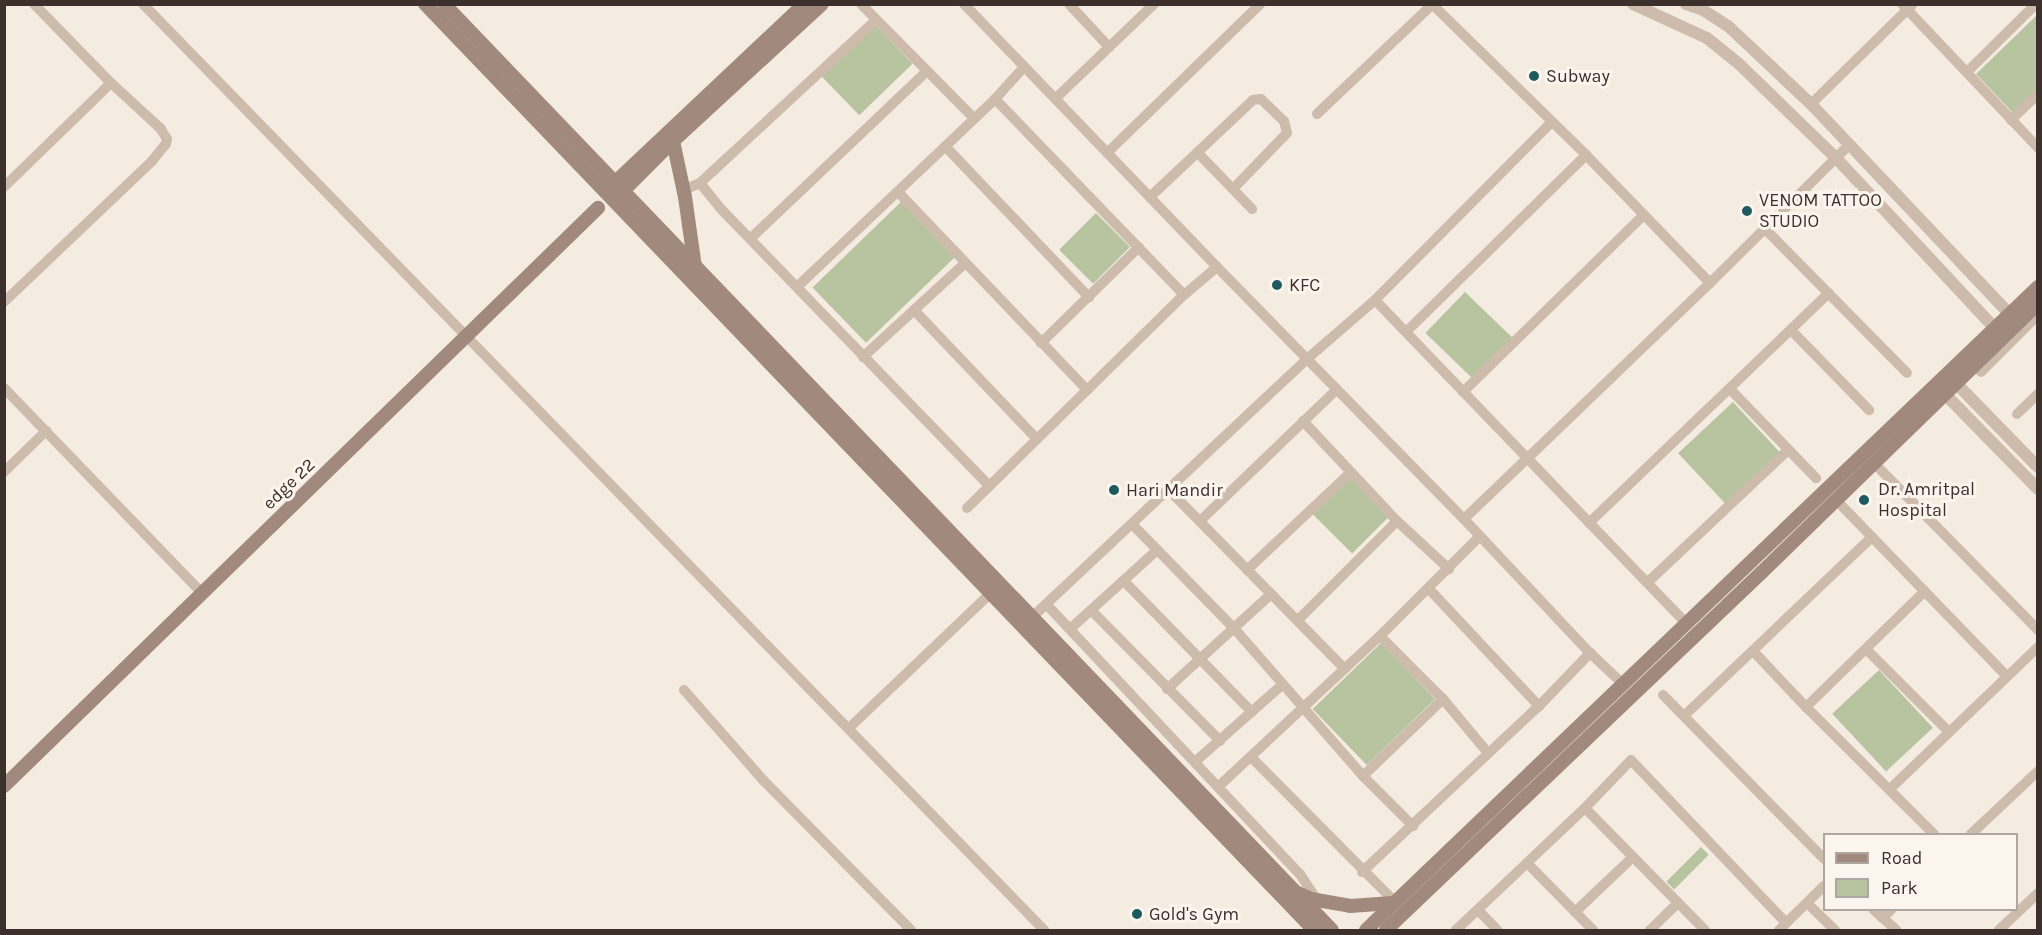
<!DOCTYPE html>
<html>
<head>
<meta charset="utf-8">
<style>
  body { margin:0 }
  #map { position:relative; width:2042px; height:935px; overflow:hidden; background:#f4ebe1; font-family:Karla,sans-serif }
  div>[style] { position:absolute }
  .green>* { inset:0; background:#b8c4a0; transform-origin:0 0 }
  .minor>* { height:10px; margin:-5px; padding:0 5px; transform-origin:5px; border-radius:5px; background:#cdbbac }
  .tertiary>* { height:12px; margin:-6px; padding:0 6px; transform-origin:6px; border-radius:6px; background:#cdbbac }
  .secondary>* { height:14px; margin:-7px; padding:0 7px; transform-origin:7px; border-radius:7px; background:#a18a7d }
  .dots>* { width:16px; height:16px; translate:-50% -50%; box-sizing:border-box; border:3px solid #fbf5ee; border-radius:50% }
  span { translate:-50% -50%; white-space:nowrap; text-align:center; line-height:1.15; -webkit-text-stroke:6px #fbf5ee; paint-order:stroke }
  .poi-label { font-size:18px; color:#3b302b }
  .left { translate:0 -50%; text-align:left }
  .street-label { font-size:18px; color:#3b302b }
  .frame { position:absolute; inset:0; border:6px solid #3b302b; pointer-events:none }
  .legend { position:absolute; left:1823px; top:833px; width:195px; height:78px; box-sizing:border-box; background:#fbf5ee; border:2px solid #aea6a0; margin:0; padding:8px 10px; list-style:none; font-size:18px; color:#3b302b }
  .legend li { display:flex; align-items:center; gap:12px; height:30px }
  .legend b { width:30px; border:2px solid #aea6a0 }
</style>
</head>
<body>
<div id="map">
  <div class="green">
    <div style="clip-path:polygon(2037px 15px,2037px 89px,2013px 113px,1976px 74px)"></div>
    <div style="left:875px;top:25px;width:54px;height:74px;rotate:46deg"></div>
    <div style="left:901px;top:202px;width:77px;height:123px;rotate:46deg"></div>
    <div style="left:1096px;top:213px;width:48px;height:52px;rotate:45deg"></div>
    <div style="left:1465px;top:292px;width:66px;height:57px;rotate:44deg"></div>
    <div style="left:1733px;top:402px;width:69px;height:75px;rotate:47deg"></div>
    <div style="left:1350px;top:475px;width:57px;height:54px;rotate:45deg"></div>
    <div style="left:1381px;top:643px;width:78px;height:95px;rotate:46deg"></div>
    <div style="left:1879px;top:670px;width:79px;height:64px;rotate:47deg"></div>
    <div style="left:1701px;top:847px;width:11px;height:49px;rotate:45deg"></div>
  </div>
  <div class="minor">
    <div style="left:143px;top:4px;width:1292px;rotate:45.78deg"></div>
    <div style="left:861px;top:4px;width:161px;rotate:45.3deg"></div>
    <div style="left:964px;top:4px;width:365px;rotate:46.1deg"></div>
    <div style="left:1217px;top:267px;width:353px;rotate:45.6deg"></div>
    <div style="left:1464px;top:519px;width:184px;rotate:46.8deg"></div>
    <div style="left:1590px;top:653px;width:44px;rotate:43.2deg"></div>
    <div style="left:1069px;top:4px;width:59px;rotate:47.1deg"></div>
    <div style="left:1432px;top:4px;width:216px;rotate:44.4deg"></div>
    <div style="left:1586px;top:155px;width:178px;rotate:45.9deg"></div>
    <div style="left:1902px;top:4px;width:198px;rotate:46.6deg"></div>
    <div style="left:1967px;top:72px;width:97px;rotate:-44.6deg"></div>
    <div style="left:1056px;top:98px;width:136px;rotate:-43.8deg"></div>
    <div style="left:995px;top:99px;width:272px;rotate:46deg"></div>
    <div style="left:1811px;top:104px;width:141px;rotate:-44.4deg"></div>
    <div style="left:1317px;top:114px;width:158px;rotate:-43.5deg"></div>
    <div style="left:2011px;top:120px;width:37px;rotate:-44deg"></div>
    <div style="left:945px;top:146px;width:209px;rotate:46.4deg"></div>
    <div style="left:1107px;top:153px;width:214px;rotate:-44.2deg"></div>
    <div style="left:1198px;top:153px;width:78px;rotate:46deg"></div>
    <div style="left:700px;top:183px;width:33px;rotate:51deg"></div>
    <div style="left:721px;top:209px;width:385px;rotate:45.9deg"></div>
    <div style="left:4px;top:187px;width:149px;rotate:-44.2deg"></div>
    <div style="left:683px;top:190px;width:18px;rotate:-22deg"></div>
    <div style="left:700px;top:183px;width:18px;rotate:-43deg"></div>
    <div style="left:713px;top:171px;width:222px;rotate:-42.8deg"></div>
    <div style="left:898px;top:192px;width:274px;rotate:46.3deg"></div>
    <div style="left:1150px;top:197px;width:141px;rotate:-43.3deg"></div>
    <div style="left:1253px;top:100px;width:8px;rotate:-7deg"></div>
    <div style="left:1261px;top:99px;width:32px;rotate:44deg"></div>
    <div style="left:1284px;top:121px;width:12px;rotate:76deg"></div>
    <div style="left:1287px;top:133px;width:78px;rotate:134deg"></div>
    <div style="left:1765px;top:229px;width:202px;rotate:45.4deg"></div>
    <div style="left:751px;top:238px;width:241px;rotate:-43.5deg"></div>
    <div style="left:798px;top:286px;width:272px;rotate:-43.5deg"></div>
    <div style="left:995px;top:99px;width:43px;rotate:-47.8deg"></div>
    <div style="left:1375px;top:300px;width:448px;rotate:46.1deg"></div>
    <div style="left:4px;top:302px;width:204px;rotate:-43.6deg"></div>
    <div style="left:152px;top:161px;width:22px;rotate:-51deg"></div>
    <div style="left:166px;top:144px;width:5px;rotate:-79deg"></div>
    <div style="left:167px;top:139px;width:13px;rotate:-122deg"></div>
    <div style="left:160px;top:128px;width:67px;rotate:-137.4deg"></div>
    <div style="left:111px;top:83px;width:110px;rotate:-134.3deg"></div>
    <div style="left:914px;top:310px;width:178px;rotate:46.4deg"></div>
    <div style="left:1791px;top:330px;width:112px;rotate:45.7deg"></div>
    <div style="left:1406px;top:332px;width:252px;rotate:-44.5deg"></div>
    <div style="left:1041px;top:343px;width:137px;rotate:-44.4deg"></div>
    <div style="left:863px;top:357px;width:137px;rotate:-42.6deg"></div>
    <div style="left:1981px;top:372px;width:81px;rotate:-45deg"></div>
    <div style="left:4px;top:388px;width:285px;rotate:46deg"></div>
    <div style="left:1730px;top:389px;width:124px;rotate:46deg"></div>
    <div style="left:1463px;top:392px;width:252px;rotate:-44.4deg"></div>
    <div style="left:2017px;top:414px;width:29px;rotate:-44deg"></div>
    <div style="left:1303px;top:421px;width:137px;rotate:46.8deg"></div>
    <div style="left:1397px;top:521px;width:71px;rotate:42.7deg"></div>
    <div style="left:1874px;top:463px;width:234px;rotate:45.5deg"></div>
    <div style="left:4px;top:472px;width:59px;rotate:-44.3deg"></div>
    <div style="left:1168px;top:489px;width:252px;rotate:45.5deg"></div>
    <div style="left:1841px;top:505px;width:238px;rotate:45.9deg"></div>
    <div style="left:967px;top:508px;width:304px;rotate:-44.5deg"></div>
    <div style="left:1184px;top:295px;width:43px;rotate:-40.3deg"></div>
    <div style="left:1464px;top:519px;width:341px;rotate:-43.8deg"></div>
    <div style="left:1710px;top:283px;width:196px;rotate:-44.8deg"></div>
    <div style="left:1200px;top:521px;width:190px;rotate:-43.9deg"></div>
    <div style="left:1589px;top:523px;width:332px;rotate:-43.8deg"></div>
    <div style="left:1132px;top:524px;width:144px;rotate:45.6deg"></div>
    <div style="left:1233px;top:627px;width:198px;rotate:48.9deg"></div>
    <div style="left:1363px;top:776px;width:71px;rotate:45deg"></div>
    <div style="left:1247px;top:570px;width:141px;rotate:-43.3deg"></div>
    <div style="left:1124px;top:581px;width:183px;rotate:45.7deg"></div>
    <div style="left:1648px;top:582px;width:191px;rotate:-43.3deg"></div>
    <div style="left:1429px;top:589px;width:161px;rotate:46.8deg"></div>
    <div style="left:1047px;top:605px;width:369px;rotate:46.8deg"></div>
    <div style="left:1300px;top:874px;width:31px;rotate:57deg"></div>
    <div style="left:1091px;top:610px;width:184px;rotate:45.4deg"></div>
    <div style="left:1298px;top:620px;width:140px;rotate:-45deg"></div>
    <div style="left:1028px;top:621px;width:383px;rotate:-43.2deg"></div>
    <div style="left:1307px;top:359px;width:90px;rotate:-40.9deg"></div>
    <div style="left:1375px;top:300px;width:250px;rotate:-45.2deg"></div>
    <div style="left:1070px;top:629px;width:118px;rotate:-42.2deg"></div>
    <div style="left:1380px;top:636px;width:89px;rotate:45deg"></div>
    <div style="left:1443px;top:699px;width:70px;rotate:50.2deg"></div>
    <div style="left:1867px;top:650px;width:116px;rotate:45deg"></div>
    <div style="left:1753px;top:651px;width:77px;rotate:46.6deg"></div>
    <div style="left:1806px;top:707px;width:180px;rotate:44.8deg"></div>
    <div style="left:1167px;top:689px;width:141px;rotate:-42.4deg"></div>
    <div style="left:684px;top:690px;width:121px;rotate:48.7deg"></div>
    <div style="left:764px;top:781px;width:209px;rotate:45.4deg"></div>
    <div style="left:1663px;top:695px;width:230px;rotate:45.5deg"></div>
    <div style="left:1806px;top:707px;width:166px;rotate:-44.3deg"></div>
    <div style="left:1685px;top:715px;width:258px;rotate:-43.6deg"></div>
    <div style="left:849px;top:728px;width:196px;rotate:-43.6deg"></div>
    <div style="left:1252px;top:758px;width:202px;rotate:45.2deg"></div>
    <div style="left:1196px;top:761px;width:116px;rotate:-41.5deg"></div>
    <div style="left:1363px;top:776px;width:111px;rotate:-43.9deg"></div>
    <div style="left:1219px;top:786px;width:220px;rotate:-43deg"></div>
    <div style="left:1380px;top:636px;width:140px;rotate:-45deg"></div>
    <div style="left:1890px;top:789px;width:205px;rotate:-43.8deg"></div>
    <div style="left:1585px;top:808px;width:171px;rotate:45.5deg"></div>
    <div style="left:1971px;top:834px;width:92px;rotate:-43.2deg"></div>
    <div style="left:1527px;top:863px;width:94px;rotate:45.4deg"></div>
    <div style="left:1362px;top:872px;width:243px;rotate:-43.2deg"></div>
    <div style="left:1539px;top:706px;width:74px;rotate:-46.1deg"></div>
    <div style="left:1807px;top:903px;width:39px;rotate:44deg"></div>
    <div style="left:1478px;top:910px;width:28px;rotate:46deg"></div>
    <div style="left:1874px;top:910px;width:30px;rotate:42deg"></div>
    <div style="left:1575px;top:912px;width:80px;rotate:-43.5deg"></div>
    <div style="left:1882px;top:918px;width:12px;rotate:-42deg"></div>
    <div style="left:1456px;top:930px;width:178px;rotate:-43.4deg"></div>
    <div style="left:1585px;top:808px;width:66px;rotate:-46.2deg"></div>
    <div style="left:1631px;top:760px;width:225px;rotate:46.4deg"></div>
    <div style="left:1650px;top:930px;width:39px;rotate:-44deg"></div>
    <div style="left:1779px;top:930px;width:63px;rotate:-44.4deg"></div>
    <div style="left:1999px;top:930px;width:54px;rotate:-43.5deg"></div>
  </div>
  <div class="tertiary">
    <div style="left:1633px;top:4px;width:81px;rotate:24.7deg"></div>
    <div style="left:1707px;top:38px;width:38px;rotate:39deg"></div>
    <div style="left:1737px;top:62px;width:139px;rotate:44.1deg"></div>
    <div style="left:1837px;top:159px;width:239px;rotate:47deg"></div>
    <div style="left:1686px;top:4px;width:18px;rotate:19deg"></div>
    <div style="left:1703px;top:10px;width:30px;rotate:33deg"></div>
    <div style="left:1728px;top:26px;width:114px;rotate:43.2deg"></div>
    <div style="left:1811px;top:104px;width:297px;rotate:46.6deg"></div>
    <div style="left:1951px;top:378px;width:124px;rotate:45.7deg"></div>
    <div style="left:1940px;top:389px;width:140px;rotate:45.6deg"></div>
  </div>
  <div class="secondary">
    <div style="left:425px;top:4px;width:1284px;rotate:46.17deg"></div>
    <div style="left:444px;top:4px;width:1283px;rotate:46.2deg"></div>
    <div style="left:673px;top:141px;width:57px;rotate:77.9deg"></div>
    <div style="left:685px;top:197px;width:71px;rotate:81.9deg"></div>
    <div style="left:609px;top:188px;width:268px;rotate:-43.3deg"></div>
    <div style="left:618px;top:196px;width:78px;rotate:-45deg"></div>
    <div style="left:673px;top:141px;width:202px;rotate:-42.6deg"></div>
    <div style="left:4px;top:786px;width:829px;rotate:-44.22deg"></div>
    <div style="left:1298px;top:893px;width:14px;rotate:25deg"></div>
    <div style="left:1311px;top:899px;width:40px;rotate:10deg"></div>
    <div style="left:1350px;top:906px;width:42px;rotate:-4.1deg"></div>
    <div style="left:1366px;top:930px;width:930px;rotate:-43.74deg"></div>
    <div style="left:1386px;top:930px;width:519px;rotate:-43.6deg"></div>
    <div style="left:1762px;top:572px;width:385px;rotate:-44.2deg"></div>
  </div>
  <div class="dots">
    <div style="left:1534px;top:76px;background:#1f5a5e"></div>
    <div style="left:1747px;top:211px;background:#1f5a5e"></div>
    <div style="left:1277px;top:285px;background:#1f5a5e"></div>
    <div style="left:1114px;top:490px;background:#1f5a5e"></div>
    <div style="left:1864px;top:500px;background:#1f5a5e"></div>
    <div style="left:1137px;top:914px;background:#1f5a5e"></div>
  </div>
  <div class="poi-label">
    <span class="left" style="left:1546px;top:76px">Subway</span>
    <span class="left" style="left:1759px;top:211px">VENOM TATTOO<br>STUDIO</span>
    <span class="left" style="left:1289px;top:285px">KFC</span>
    <span class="left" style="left:1126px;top:490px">Hari Mandir</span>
    <span class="left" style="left:1878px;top:500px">Dr. Amritpal<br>Hospital</span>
    <span class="left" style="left:1149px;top:914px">Gold's Gym</span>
  </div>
  <div class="street-label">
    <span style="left:289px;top:484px;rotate:-44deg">edge 22</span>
  </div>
  <div class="frame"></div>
  <ul class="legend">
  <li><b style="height:8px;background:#a18a7d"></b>Road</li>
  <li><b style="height:16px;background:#b8c4a0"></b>Park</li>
  </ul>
</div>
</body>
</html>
